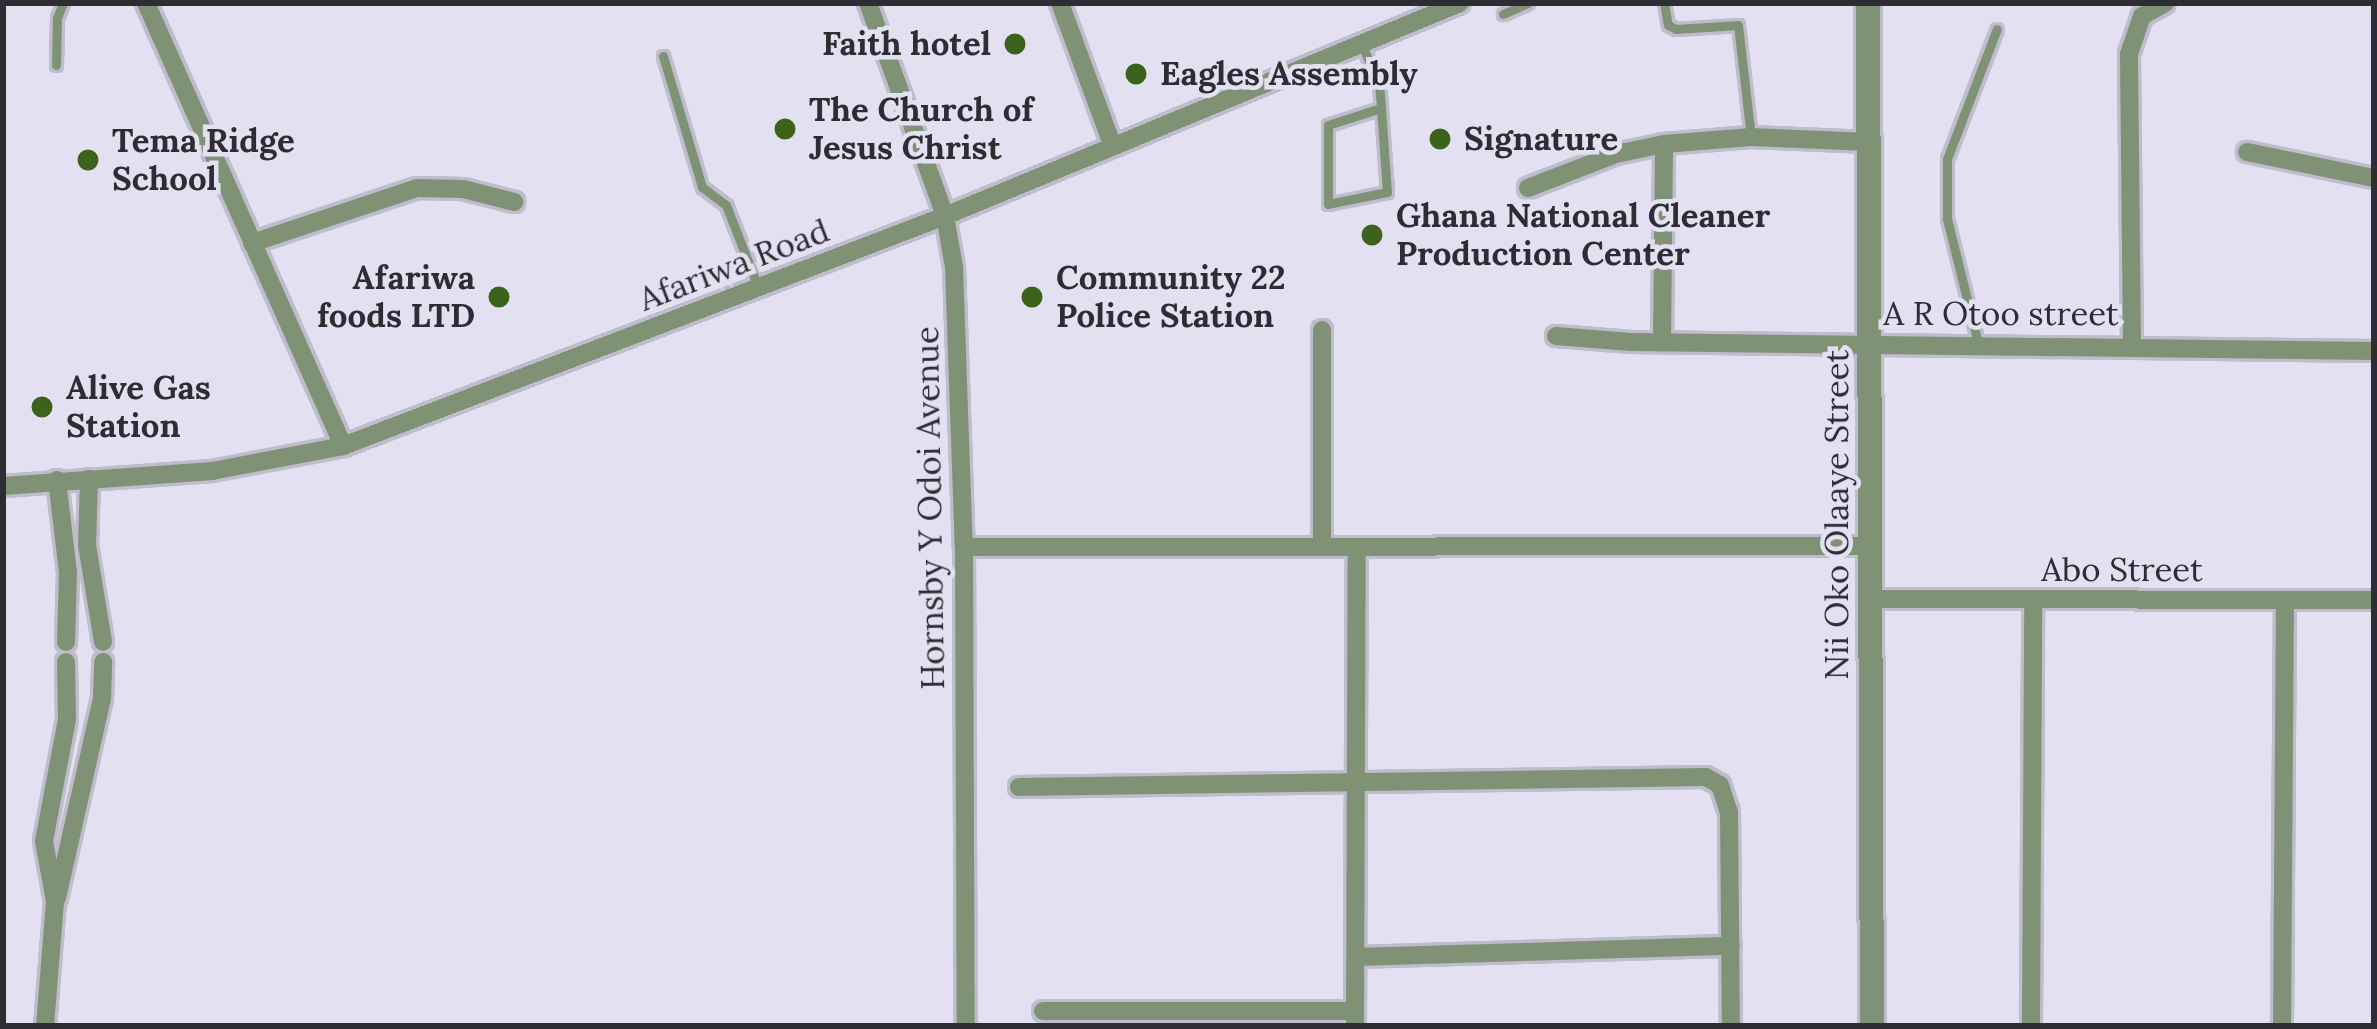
<!DOCTYPE html>
<html>
<head>
<meta charset="utf-8">
<style>
  body { margin:0 }
  #map { position:relative; width:2377px; height:1029px; overflow:hidden; background:#e3e0f2; font-family:Lora,serif }
  div>[style] { position:absolute }
  .roads { filter:drop-shadow(3px 0 #bfbccc) drop-shadow(-3px 0 #bfbccc) drop-shadow(0 3px #bfbccc) drop-shadow(0 -3px #bfbccc) }
  .service>* { height:9px; margin:-4.5px; padding:0 4.5px; transform-origin:4.5px; border-radius:4.5px; background:#809275 }
  .minor>* { height:18px; margin:-9px; padding:0 9px; transform-origin:9px; border-radius:9px; background:#809275 }
  .tertiary>* { height:24px; margin:-12px; padding:0 12px; transform-origin:12px; border-radius:12px; background:#809275 }
  .dots>* { width:33px; height:33px; translate:-50% -50%; box-sizing:border-box; border:6px solid #e3e0f2; border-radius:50% }
  span { translate:-50% -50%; white-space:nowrap; text-align:center; line-height:1.15; -webkit-text-stroke:9px #e3e0f2; paint-order:stroke }
  .poi-label { font-size:33px; color:#2e2d34; font-weight:700 }
  .right { translate:-100% -50%; text-align:right }
  .left { translate:0 -50%; text-align:left }
  .street-label { font-size:33px; color:#2e2d34 }
  .frame { position:absolute; inset:0; border:6px solid #2e2d34; pointer-events:none }
</style>
</head>
<body>
<div id="map">
  <div class="roads">
    <div class="service">
      <div style="left:1664px;top:3px;width:22px;rotate:80deg"></div>
      <div style="left:1668px;top:25px;width:9px;rotate:27deg"></div>
      <div style="left:1676px;top:29px;width:62px;rotate:-3.7deg"></div>
      <div style="left:1738px;top:25px;width:113px;rotate:83.4deg"></div>
      <div style="left:1503px;top:14px;width:27px;rotate:-24deg"></div>
      <div style="left:1361px;top:43px;width:45px;rotate:66.3deg"></div>
      <div style="left:1379px;top:84px;width:24px;rotate:85deg"></div>
      <div style="left:1381px;top:108px;width:84px;rotate:85.9deg"></div>
      <div style="left:1387px;top:192px;width:60px;rotate:168.5deg"></div>
      <div style="left:1328px;top:204px;width:79px;rotate:-90deg"></div>
      <div style="left:1328px;top:125px;width:56px;rotate:-17.8deg"></div>
      <div style="left:663px;top:56px;width:137px;rotate:73.4deg"></div>
      <div style="left:702px;top:187px;width:30px;rotate:37deg"></div>
      <div style="left:726px;top:205px;width:88px;rotate:68.7deg"></div>
      <div style="left:56px;top:65px;width:47px;rotate:-88.8deg"></div>
      <div style="left:57px;top:18px;width:16px;rotate:-68deg"></div>
      <div style="left:1978px;top:343px;width:128px;rotate:-104deg"></div>
      <div style="left:1947px;top:219px;width:60px;rotate:-90deg"></div>
      <div style="left:1947px;top:159px;width:139px;rotate:-69deg"></div>
    </div>
    <div class="minor">
      <div style="left:146px;top:3px;width:485px;rotate:66deg"></div>
      <div style="left:868px;top:3px;width:226px;rotate:70.1deg"></div>
      <div style="left:945px;top:216px;width:52px;rotate:80deg"></div>
      <div style="left:954px;top:267px;width:280px;rotate:88deg"></div>
      <div style="left:964px;top:547px;width:479px;rotate:89.8deg"></div>
      <div style="left:1060px;top:3px;width:150px;rotate:69.8deg"></div>
      <div style="left:2247px;top:152px;width:130px;rotate:11.6deg"></div>
      <div style="left:1528px;top:188px;width:94px;rotate:-21.1deg"></div>
      <div style="left:1616px;top:154px;width:49px;rotate:-11.8deg"></div>
      <div style="left:1664px;top:144px;width:87px;rotate:-4.6deg"></div>
      <div style="left:1751px;top:137px;width:118px;rotate:2.4deg"></div>
      <div style="left:252px;top:243px;width:174px;rotate:-18.4deg"></div>
      <div style="left:417px;top:188px;width:46px;rotate:1.2deg"></div>
      <div style="left:463px;top:189px;width:53px;rotate:14.3deg"></div>
      <div style="left:1322px;top:330px;width:217px;rotate:90deg"></div>
      <div style="left:1556px;top:336px;width:75px;rotate:4.6deg"></div>
      <div style="left:1631px;top:342px;width:743px;rotate:0.69deg"></div>
      <div style="left:1662px;top:342px;width:198px;rotate:-89.4deg"></div>
      <div style="left:2132px;top:344px;width:290px;rotate:-90.6deg"></div>
      <div style="left:2129px;top:54px;width:40px;rotate:-71.1deg"></div>
      <div style="left:2142px;top:16px;width:26px;rotate:-29deg"></div>
      <div style="left:89px;top:479px;width:66px;rotate:91.7deg"></div>
      <div style="left:87px;top:545px;width:98px;rotate:80.6deg"></div>
      <div style="left:57px;top:480px;width:93px;rotate:83.2deg"></div>
      <div style="left:68px;top:572px;width:70px;rotate:91.6deg"></div>
      <div style="left:3px;top:486px;width:210px;rotate:-4.1deg"></div>
      <div style="left:212px;top:471px;width:133px;rotate:-10.8deg"></div>
      <div style="left:343px;top:446px;width:644px;rotate:-20.91deg"></div>
      <div style="left:945px;top:216px;width:557px;rotate:-22.47deg"></div>
      <div style="left:964px;top:547px;width:906px;rotate:-0.06deg"></div>
      <div style="left:1870px;top:599px;width:504px;rotate:0.11deg"></div>
      <div style="left:1019px;top:787px;width:687px;rotate:-0.83deg"></div>
      <div style="left:1706px;top:777px;width:16px;rotate:30deg"></div>
      <div style="left:1720px;top:785px;width:28px;rotate:72deg"></div>
      <div style="left:1729px;top:812px;width:214px;rotate:89.5deg"></div>
      <div style="left:57px;top:898px;width:205px;rotate:-77.3deg"></div>
      <div style="left:102px;top:698px;width:36px;rotate:-88deg"></div>
      <div style="left:1356px;top:957px;width:375px;rotate:-1.7deg"></div>
      <div style="left:1043px;top:1011px;width:311px"></div>
      <div style="left:45px;top:1026px;width:124px;rotate:-85.4deg"></div>
      <div style="left:55px;top:902px;width:62px;rotate:-100.2deg"></div>
      <div style="left:44px;top:841px;width:124px;rotate:-79.3deg"></div>
      <div style="left:67px;top:719px;width:57px;rotate:-91deg"></div>
      <div style="left:1355px;top:1026px;width:479px;rotate:-89.8deg"></div>
      <div style="left:2031px;top:1026px;width:427px;rotate:-89.7deg"></div>
      <div style="left:2282px;top:1026px;width:426px;rotate:-89.6deg"></div>
    </div>
    <div class="tertiary">
      <div style="left:1868px;top:3px;width:1023px;rotate:89.78deg"></div>
    </div>
  </div>
  <div class="dots">
    <div style="left:1015px;top:44px;background:#3c621b"></div>
    <div style="left:1136px;top:74px;background:#3c621b"></div>
    <div style="left:785px;top:129px;background:#3c621b"></div>
    <div style="left:1440px;top:139px;background:#3c621b"></div>
    <div style="left:88px;top:160px;background:#3c621b"></div>
    <div style="left:1372px;top:235px;background:#3c621b"></div>
    <div style="left:499px;top:297px;background:#3c621b"></div>
    <div style="left:1032px;top:297px;background:#3c621b"></div>
    <div style="left:42px;top:407px;background:#3c621b"></div>
  </div>
  <div class="poi-label">
    <span class="right" style="left:991px;top:44px">Faith hotel</span>
    <span class="left" style="left:1160px;top:74px">Eagles Assembly</span>
    <span class="left" style="left:809px;top:129px">The Church of<br>Jesus Christ</span>
    <span class="left" style="left:1464px;top:139px">Signature</span>
    <span class="left" style="left:112px;top:160px">Tema Ridge<br>School</span>
    <span class="left" style="left:1396px;top:235px">Ghana National Cleaner<br>Production Center</span>
    <span class="right" style="left:475px;top:297px">Afariwa<br>foods LTD</span>
    <span class="left" style="left:1056px;top:297px">Community 22<br>Police Station</span>
    <span class="left" style="left:66px;top:407px">Alive Gas<br>Station</span>
  </div>
  <div class="street-label">
    <span style="left:734px;top:265px;rotate:-21deg">Afariwa Road</span>
    <span style="left:2001px;top:314px">A R Otoo street</span>
    <span style="left:930px;top:508px;rotate:-91deg">Hornsby Y Odoi Avenue</span>
    <span style="left:1837px;top:515px;rotate:-90deg">Nii Oko Olaaye Street</span>
    <span style="left:2122px;top:570px">Abo Street</span>
  </div>
  <div class="frame"></div>
</div>
</body>
</html>
